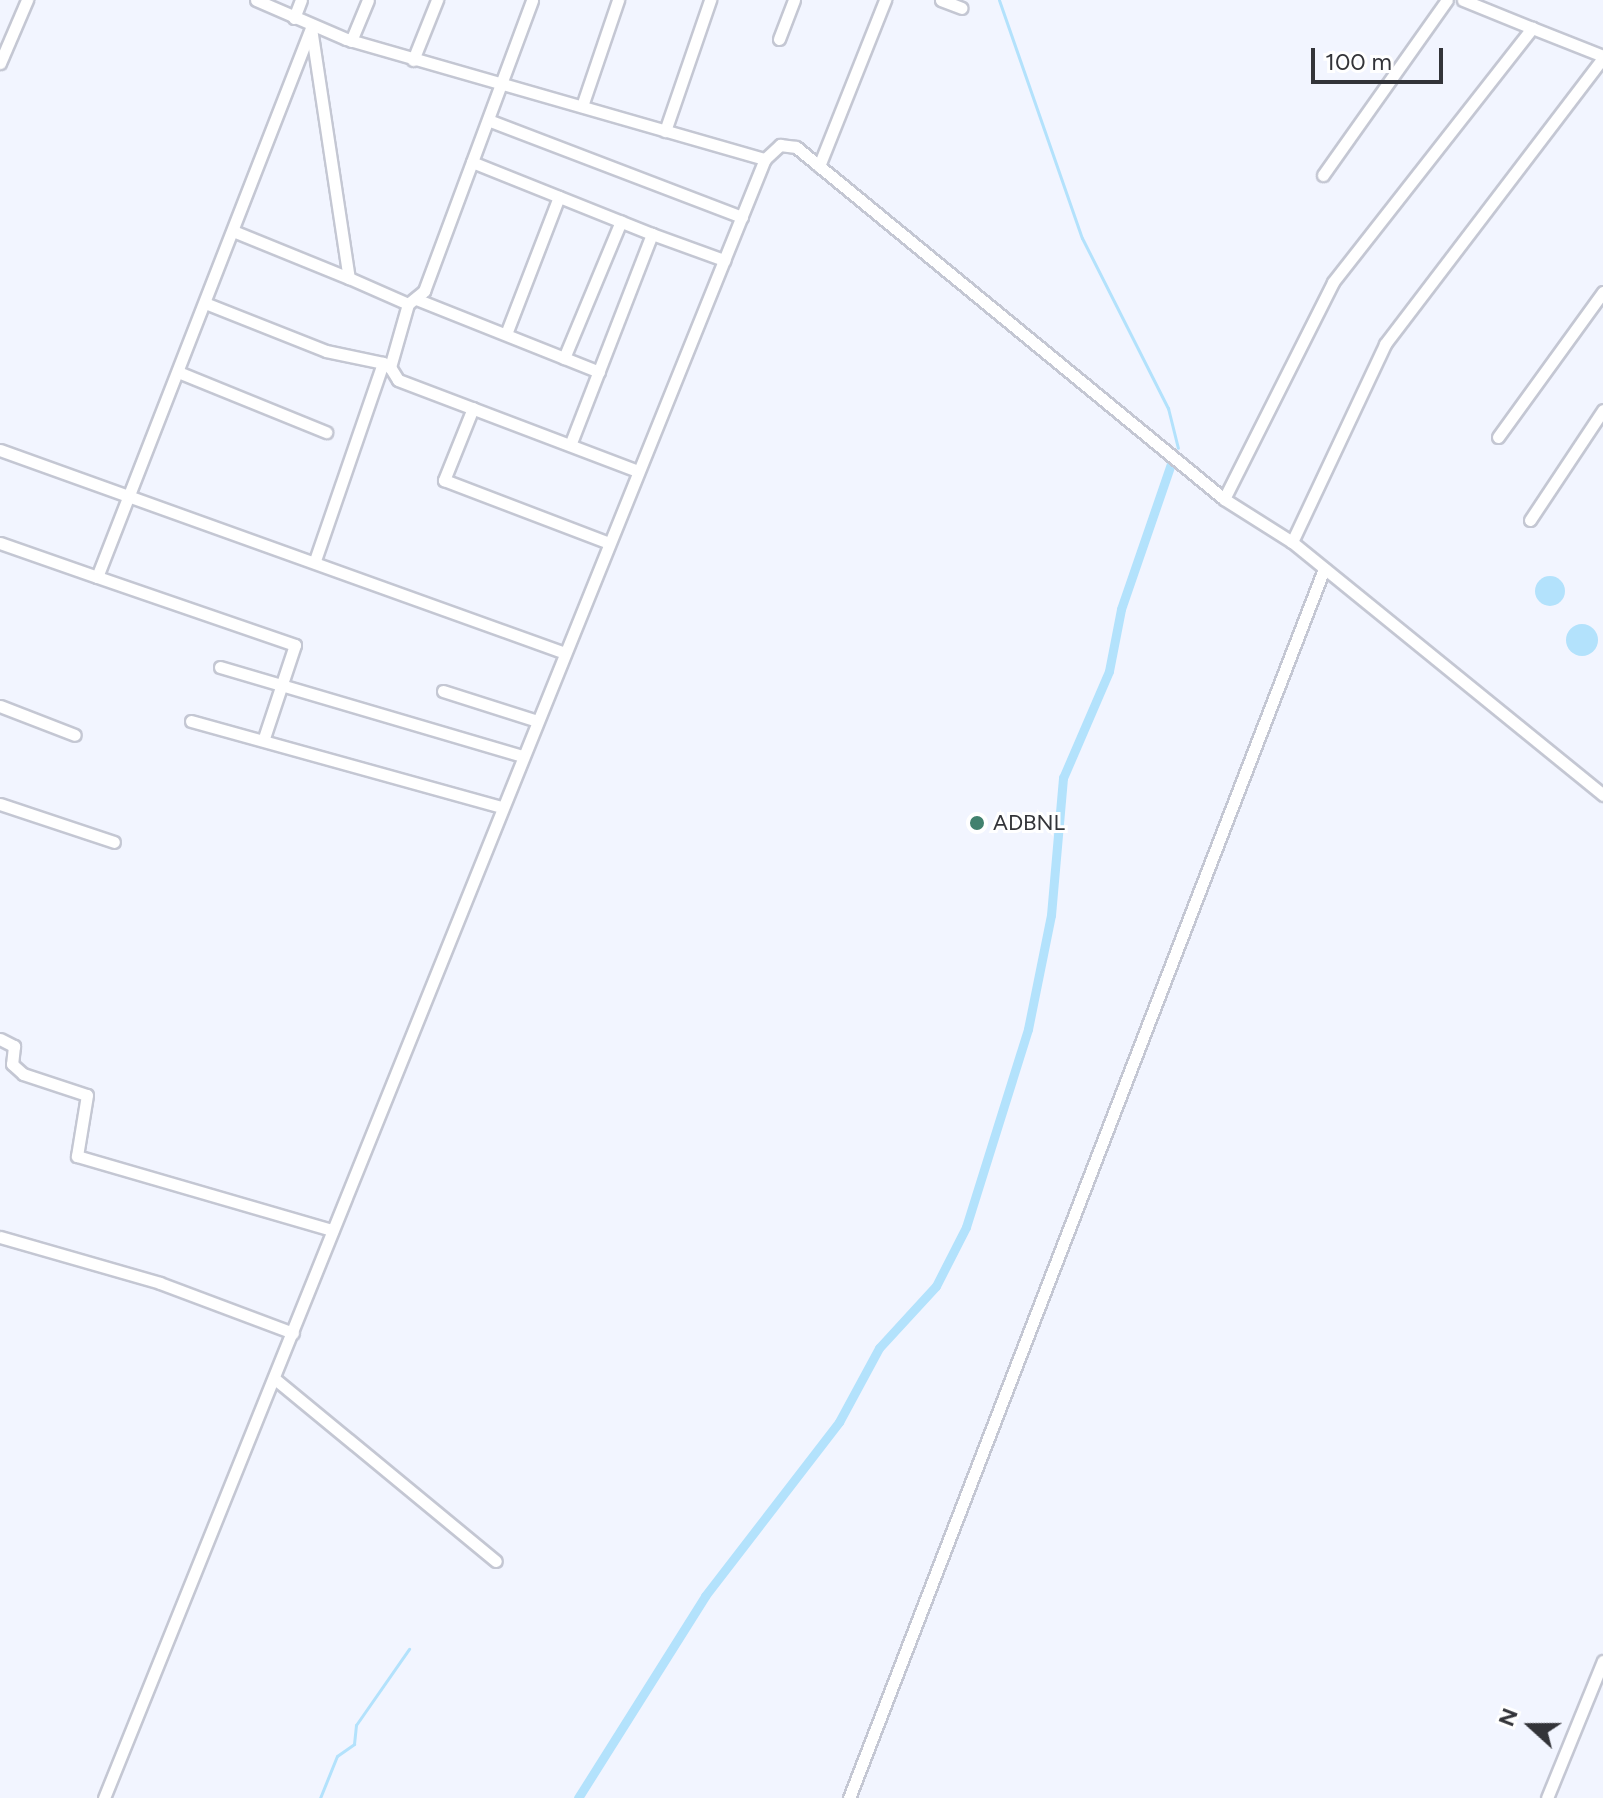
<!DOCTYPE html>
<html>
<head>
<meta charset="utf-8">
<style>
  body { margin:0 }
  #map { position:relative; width:1603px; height:1798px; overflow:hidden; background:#f2f5ff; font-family:Figtree,sans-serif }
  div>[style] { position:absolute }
  .water>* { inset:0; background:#b3e2fc }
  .round { border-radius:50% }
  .stream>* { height:3px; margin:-1.5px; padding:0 1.5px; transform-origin:1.5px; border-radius:1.5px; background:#b3e2fc }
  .canal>* { height:9px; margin:-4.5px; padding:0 4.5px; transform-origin:4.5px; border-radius:4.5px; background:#b3e2fc }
  .roads { filter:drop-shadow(2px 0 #c4c7d3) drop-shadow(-2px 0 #c4c7d3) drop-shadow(0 2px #c4c7d3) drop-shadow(0 -2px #c4c7d3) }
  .street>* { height:11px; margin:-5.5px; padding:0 5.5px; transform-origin:5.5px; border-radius:5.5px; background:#fff }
  .dots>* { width:22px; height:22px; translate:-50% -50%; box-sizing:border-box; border:4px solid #fff; border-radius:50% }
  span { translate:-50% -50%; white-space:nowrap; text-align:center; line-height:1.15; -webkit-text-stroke:6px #fff; paint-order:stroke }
  .poi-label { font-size:22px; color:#333439 }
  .left { translate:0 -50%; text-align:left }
  .north { position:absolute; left:1491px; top:1686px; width:80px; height:80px; -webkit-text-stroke:6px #fff; paint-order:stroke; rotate:291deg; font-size:22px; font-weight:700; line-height:32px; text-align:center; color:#333439 }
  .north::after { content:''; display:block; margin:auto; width:28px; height:36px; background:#333439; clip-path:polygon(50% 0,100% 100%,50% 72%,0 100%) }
  .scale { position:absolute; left:1311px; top:48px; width:132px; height:36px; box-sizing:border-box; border:4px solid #333439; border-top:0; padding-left:10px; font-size:24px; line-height:28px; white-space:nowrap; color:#333439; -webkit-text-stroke:6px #fff; paint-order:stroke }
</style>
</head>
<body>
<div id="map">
  <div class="water">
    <div class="round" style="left:1535px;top:576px;width:30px;height:30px"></div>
    <div class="round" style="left:1566px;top:624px;width:32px;height:32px"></div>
  </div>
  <div class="stream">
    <div style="left:999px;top:0;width:252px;rotate:70.8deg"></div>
    <div style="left:1082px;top:238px;width:191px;rotate:63.2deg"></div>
    <div style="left:1168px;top:408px;width:41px;rotate:76deg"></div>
    <div style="left:320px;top:1798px;width:45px;rotate:-68deg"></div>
    <div style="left:337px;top:1756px;width:21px;rotate:-35deg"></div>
    <div style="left:354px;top:1744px;width:19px;rotate:-84deg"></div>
    <div style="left:356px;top:1725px;width:93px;rotate:-55.1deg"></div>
  </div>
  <div class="canal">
    <div style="left:578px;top:1798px;width:239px;rotate:-57.8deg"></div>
    <div style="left:705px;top:1596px;width:220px;rotate:-52.4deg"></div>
    <div style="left:839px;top:1422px;width:84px;rotate:-61.6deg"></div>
    <div style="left:879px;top:1348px;width:84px;rotate:-47.4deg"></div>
    <div style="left:936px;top:1286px;width:66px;rotate:-63deg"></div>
    <div style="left:966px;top:1227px;width:207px;rotate:-72.6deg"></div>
    <div style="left:1028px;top:1029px;width:116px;rotate:-78.6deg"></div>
    <div style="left:1051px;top:915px;width:138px;rotate:-85deg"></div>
    <div style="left:1063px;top:778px;width:116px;rotate:-66.7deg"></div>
    <div style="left:1109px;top:671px;width:63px;rotate:-79deg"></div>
    <div style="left:1121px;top:609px;width:153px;rotate:-71deg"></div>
  </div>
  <div class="roads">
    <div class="street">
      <div style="left:256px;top:0;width:98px;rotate:23.4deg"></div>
      <div style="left:346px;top:39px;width:436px;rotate:16deg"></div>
      <div style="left:765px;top:159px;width:21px;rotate:-43deg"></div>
      <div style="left:780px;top:145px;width:16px;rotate:7deg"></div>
      <div style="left:796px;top:147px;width:554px;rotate:39.43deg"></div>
      <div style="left:1224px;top:499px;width:80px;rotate:32.3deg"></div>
      <div style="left:1292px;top:542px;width:401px;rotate:39.1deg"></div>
      <div style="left:941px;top:0;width:22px;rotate:21deg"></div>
      <div style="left:1463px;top:0;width:74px;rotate:22.1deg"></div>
      <div style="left:294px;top:18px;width:19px;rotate:-69deg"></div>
      <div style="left:311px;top:28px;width:253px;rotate:81.4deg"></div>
      <div style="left:349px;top:278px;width:64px;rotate:23.8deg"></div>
      <div style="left:408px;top:304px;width:66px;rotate:105.9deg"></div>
      <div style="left:390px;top:367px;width:15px;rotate:58deg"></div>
      <div style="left:398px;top:380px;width:257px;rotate:20.8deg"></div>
      <div style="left:779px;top:39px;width:42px;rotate:-69deg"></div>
      <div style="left:351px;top:41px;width:44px;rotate:-67.5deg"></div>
      <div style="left:413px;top:60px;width:65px;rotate:-68.2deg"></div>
      <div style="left:0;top:63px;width:69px;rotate:-66.8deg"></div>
      <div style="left:582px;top:106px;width:112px;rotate:-71.2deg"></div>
      <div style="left:488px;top:120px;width:272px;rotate:20.9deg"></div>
      <div style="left:665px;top:131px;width:139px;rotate:-71deg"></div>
      <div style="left:472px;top:162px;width:194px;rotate:21.8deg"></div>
      <div style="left:652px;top:234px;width:226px;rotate:111.2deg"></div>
      <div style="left:819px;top:166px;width:179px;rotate:-68.3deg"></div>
      <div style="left:1323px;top:175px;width:214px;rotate:-54.7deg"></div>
      <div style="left:233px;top:231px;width:125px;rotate:22.1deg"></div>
      <div style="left:652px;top:234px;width:77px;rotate:19.9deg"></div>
      <div style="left:416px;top:299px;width:197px;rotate:21.7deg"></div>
      <div style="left:205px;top:303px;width:130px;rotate:21.6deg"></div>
      <div style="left:326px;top:351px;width:58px;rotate:11.9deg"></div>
      <div style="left:383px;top:363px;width:209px;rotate:109deg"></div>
      <div style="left:408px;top:304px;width:21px;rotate:-39deg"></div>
      <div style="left:424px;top:291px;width:310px;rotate:-69.6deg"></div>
      <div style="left:506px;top:334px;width:147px;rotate:-68.9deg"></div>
      <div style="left:564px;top:358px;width:148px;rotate:-67.4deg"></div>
      <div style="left:178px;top:372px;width:160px;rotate:22.1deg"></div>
      <div style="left:473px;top:408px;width:78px;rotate:111.9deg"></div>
      <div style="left:444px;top:480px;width:177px;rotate:20.9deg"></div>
      <div style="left:1498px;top:437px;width:179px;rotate:-54.1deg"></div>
      <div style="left:0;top:450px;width:600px;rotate:19.76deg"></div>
      <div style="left:1224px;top:499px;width:243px;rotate:-63.3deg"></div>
      <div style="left:1333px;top:282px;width:323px;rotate:-51.9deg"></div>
      <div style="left:1532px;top:28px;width:76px;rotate:21.5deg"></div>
      <div style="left:1530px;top:520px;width:132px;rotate:-56.4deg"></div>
      <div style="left:1292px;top:542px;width:219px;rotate:-64.8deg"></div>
      <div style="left:1385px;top:344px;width:360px;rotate:-52.7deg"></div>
      <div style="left:0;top:543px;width:103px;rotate:19.3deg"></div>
      <div style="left:220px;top:667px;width:316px;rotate:16.4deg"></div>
      <div style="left:443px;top:691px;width:99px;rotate:17.7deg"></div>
      <div style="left:0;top:706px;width:80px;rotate:21.1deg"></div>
      <div style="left:191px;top:721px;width:323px;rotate:15.5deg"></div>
      <div style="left:264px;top:738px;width:98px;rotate:-71.6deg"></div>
      <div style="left:295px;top:645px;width:209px;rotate:-161deg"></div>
      <div style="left:97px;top:577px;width:589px;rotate:-68.7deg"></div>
      <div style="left:0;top:804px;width:120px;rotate:18.4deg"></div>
      <div style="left:0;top:1039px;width:16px;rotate:27deg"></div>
      <div style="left:14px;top:1046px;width:18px;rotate:96deg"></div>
      <div style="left:12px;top:1064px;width:15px;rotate:42deg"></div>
      <div style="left:23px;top:1074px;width:67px;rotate:18.2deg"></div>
      <div style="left:87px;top:1095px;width:62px;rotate:99.3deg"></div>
      <div style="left:77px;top:1156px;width:266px;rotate:16.2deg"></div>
      <div style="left:0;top:1237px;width:166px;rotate:16deg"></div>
      <div style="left:160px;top:1283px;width:142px;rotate:20.6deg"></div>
      <div style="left:275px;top:1379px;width:286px;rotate:39.5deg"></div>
      <div style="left:104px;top:1798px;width:1767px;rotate:-68.04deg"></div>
      <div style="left:849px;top:1798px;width:1318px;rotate:-68.87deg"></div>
      <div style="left:1547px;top:1798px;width:148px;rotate:-67.8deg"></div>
    </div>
  </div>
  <div class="dots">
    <div style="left:977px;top:823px;background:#41816e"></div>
  </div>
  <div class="poi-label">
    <span class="left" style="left:993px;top:823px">ADBNL</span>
  </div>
  <div class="north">N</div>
  <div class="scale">100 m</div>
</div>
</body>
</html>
